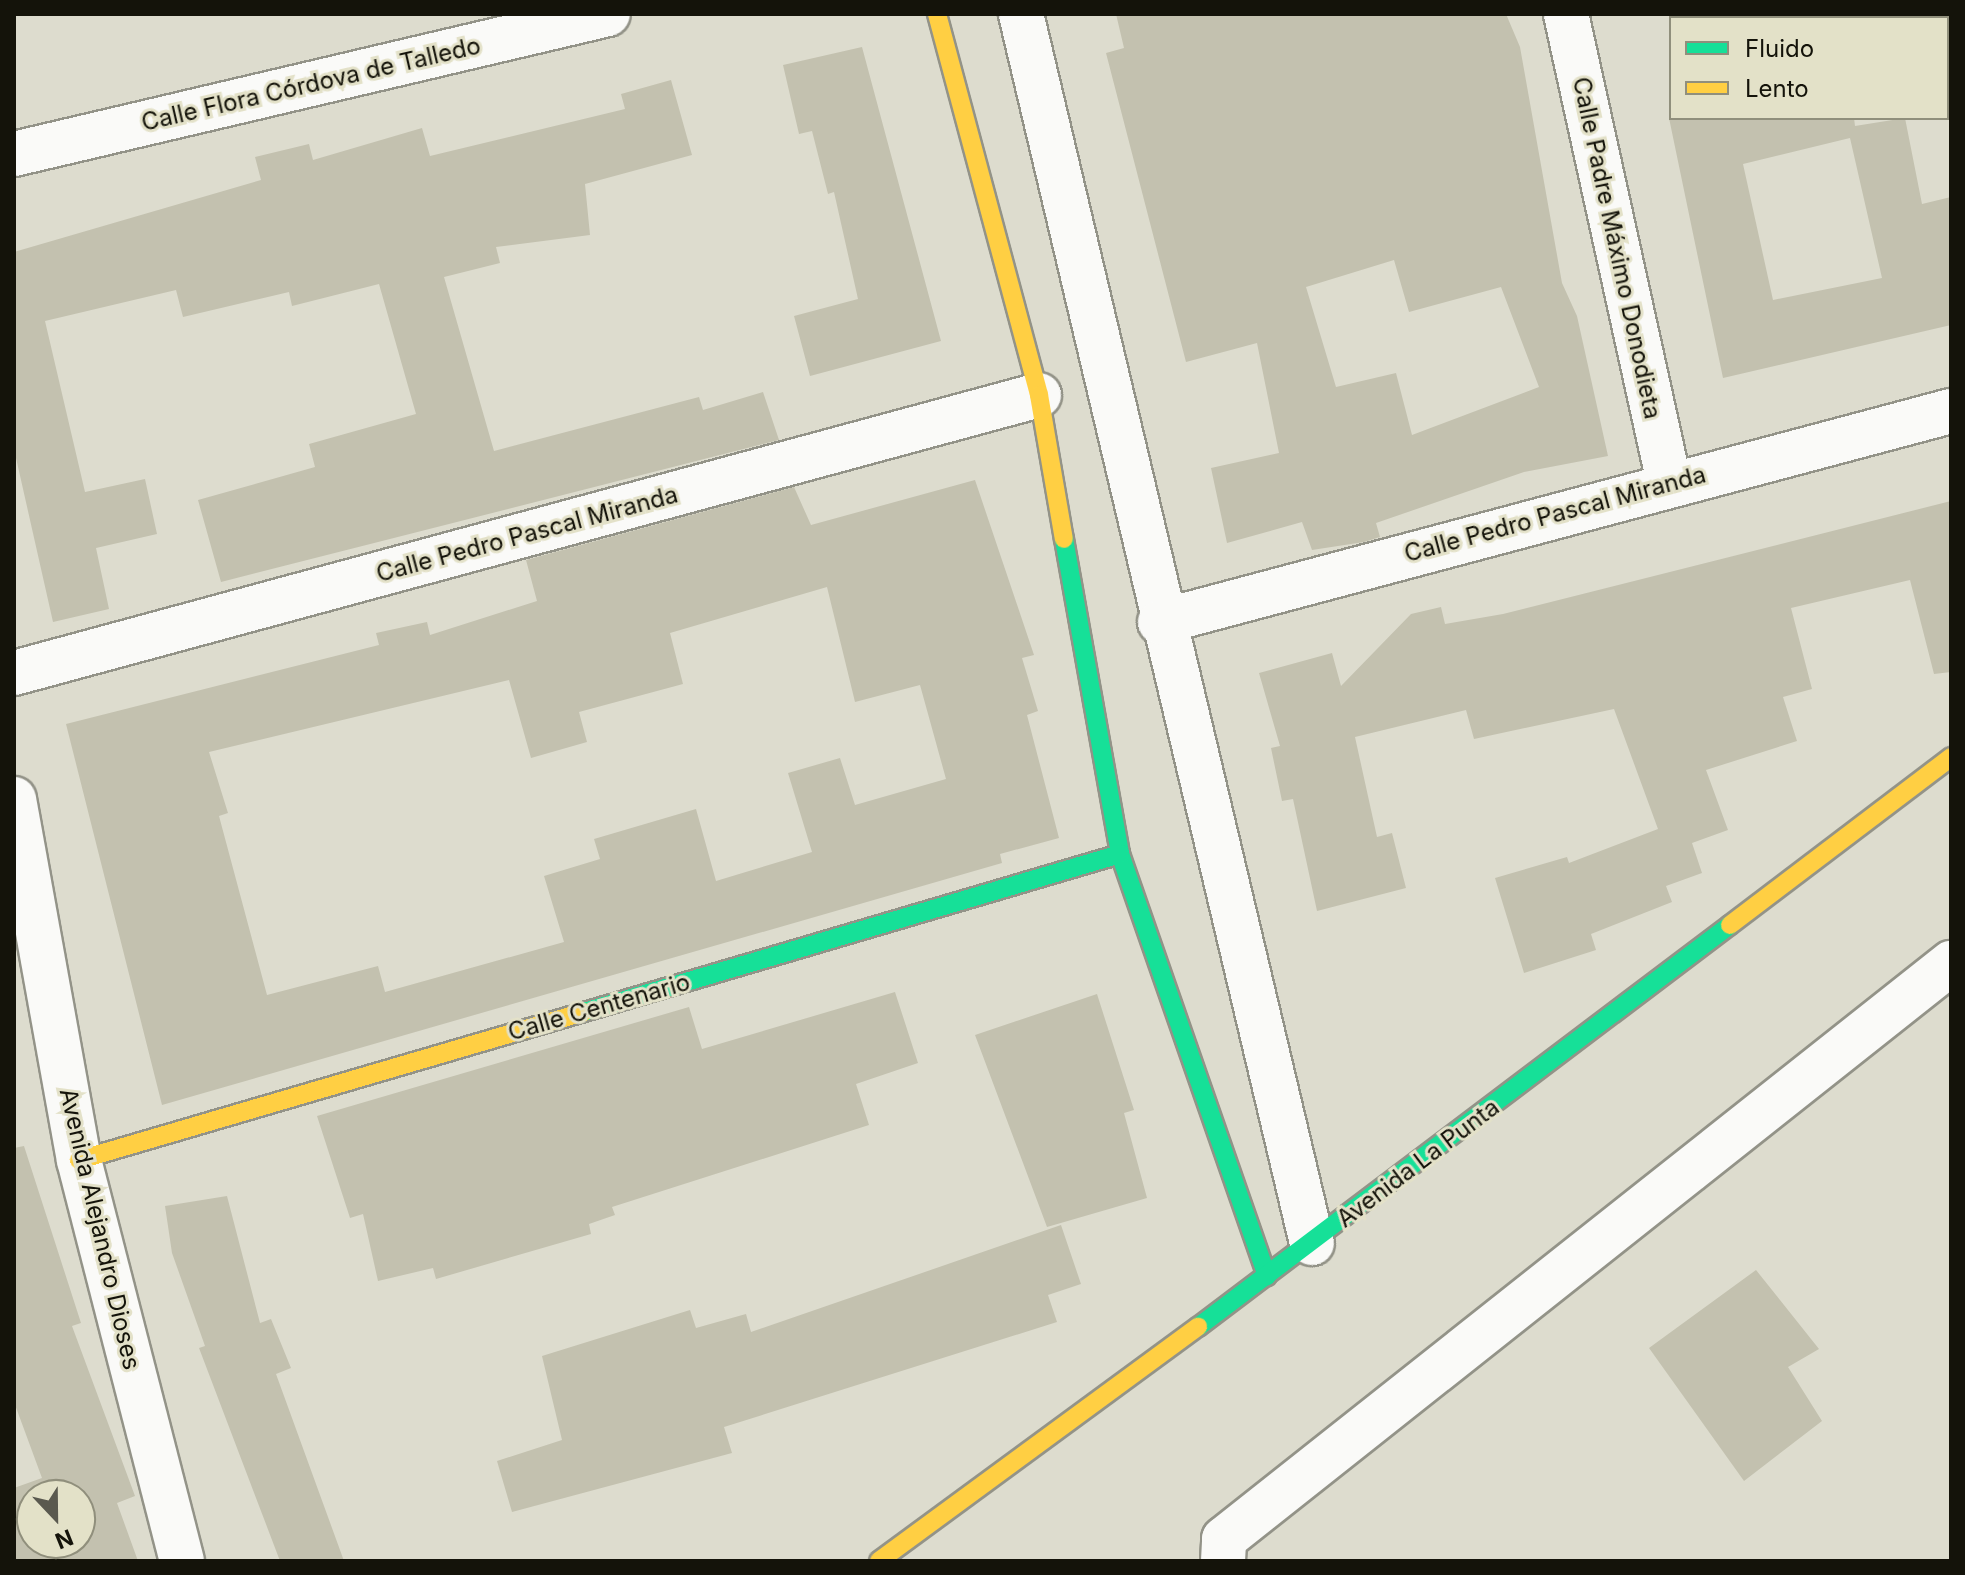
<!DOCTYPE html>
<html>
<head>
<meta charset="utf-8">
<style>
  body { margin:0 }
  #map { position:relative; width:1965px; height:1575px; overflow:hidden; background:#dddcce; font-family:Inter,sans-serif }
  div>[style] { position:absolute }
  .building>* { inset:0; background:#c3c1af }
  .roads { filter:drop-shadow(2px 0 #939388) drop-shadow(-2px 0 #939388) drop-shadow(0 2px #939388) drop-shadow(0 -2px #939388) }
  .street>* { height:44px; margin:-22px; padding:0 22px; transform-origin:22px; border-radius:22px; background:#fafaf8 }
  .fast>* { height:18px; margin:-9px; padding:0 9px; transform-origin:9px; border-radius:9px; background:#16e098 }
  .slow>* { height:18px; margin:-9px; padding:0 9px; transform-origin:9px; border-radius:9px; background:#ffcf43 }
  span { translate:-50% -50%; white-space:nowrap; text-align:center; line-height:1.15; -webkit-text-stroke:6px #e3e1c8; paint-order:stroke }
  .street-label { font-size:24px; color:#14130a }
  .frame { position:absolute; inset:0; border:16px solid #14130a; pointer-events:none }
  .legend { position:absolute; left:1669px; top:16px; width:280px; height:104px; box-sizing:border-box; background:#e3e1c8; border:2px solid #908f7c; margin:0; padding:10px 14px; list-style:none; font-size:24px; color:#14130a }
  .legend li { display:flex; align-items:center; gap:16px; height:40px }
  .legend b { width:40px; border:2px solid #908f7c }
  .north { position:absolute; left:16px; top:1479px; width:80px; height:80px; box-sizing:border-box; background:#e3e1c8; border:2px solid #908f7c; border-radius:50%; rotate:158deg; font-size:22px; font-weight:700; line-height:32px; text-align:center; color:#14130a }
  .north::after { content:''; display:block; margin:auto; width:28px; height:36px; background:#5a594f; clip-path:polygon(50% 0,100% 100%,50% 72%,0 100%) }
</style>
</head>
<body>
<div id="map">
  <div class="building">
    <div style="clip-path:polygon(evenodd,1116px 14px,1506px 14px,1520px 47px,1562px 283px,1577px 316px,1608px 456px,1524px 472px,1376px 523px,1380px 537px,1364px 542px,1312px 550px,1302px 522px,1227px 543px,1211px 468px,1279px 453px,1257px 343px,1186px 362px,1106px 53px,1124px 48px,1116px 14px,1394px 260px,1409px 312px,1501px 287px,1539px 387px,1412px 435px,1396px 373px,1336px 387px,1306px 287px,1394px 260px)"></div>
    <div style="clip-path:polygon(862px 47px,941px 341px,810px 376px,794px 316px,858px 299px,834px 192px,828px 194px,812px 131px,799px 134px,783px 65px)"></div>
    <div style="clip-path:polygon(671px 80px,692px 155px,585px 184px,590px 235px,496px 247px,500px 263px,444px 277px,494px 451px,699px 397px,703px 410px,763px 392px,779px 440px,221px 582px,198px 500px,315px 467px,309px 444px,416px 414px,379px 284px,292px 306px,289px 292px,183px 317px,176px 290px,45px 321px,85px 492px,145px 479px,157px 534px,96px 548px,109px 609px,53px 622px,14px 449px,14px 252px,261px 180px,255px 157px,309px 144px,313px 160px,422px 128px,430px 156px,625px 109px,621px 94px)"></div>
    <div style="clip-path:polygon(evenodd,1669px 118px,1854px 118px,1855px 126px,1905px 118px,1922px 204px,1951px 197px,1951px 325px,1723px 378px,1669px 118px,1850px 138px,1882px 278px,1773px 300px,1743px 164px,1850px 138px)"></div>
    <div style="clip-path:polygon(evenodd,975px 480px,1034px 655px,1022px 658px,1038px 711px,1027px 715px,1059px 838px,1000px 854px,1002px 863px,162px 1105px,66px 724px,379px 645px,376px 633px,427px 622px,430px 635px,537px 601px,526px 560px,794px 487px,811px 525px,975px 480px,827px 587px,855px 702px,920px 685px,946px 779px,855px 805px,840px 758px,788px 773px,812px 852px,716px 881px,696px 809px,594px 839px,600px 859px,544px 876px,564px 942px,385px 992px,378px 966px,267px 995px,219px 816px,228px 813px,209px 752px,509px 680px,531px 758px,587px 742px,579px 712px,683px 684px,670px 633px,827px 587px)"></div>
    <div style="clip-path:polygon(1951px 501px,1951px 672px,1934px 674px,1910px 580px,1791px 608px,1812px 689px,1783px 697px,1797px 741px,1706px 770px,1728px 830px,1692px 843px,1702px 873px,1666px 886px,1672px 902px,1591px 934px,1596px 950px,1524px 973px,1495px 878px,1567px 857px,1569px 863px,1658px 829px,1614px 709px,1474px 739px,1466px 710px,1355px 737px,1377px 837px,1392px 833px,1406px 888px,1317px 911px,1293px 799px,1282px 801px,1271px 748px,1280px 746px,1259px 673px,1332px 653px,1341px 686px,1411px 614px,1441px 607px,1445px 624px,1503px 614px)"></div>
    <div style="clip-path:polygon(895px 992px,918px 1063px,856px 1084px,869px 1125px,612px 1207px,615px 1215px,589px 1224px,591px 1234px,436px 1279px,433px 1268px,378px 1281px,363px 1214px,350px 1218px,317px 1116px,689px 1007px,702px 1049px)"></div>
    <div style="clip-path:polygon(1097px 994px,1134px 1110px,1124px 1113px,1147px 1198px,1047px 1227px,975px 1035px)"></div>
    <div style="clip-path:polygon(evenodd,24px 1146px,81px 1323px,72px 1326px,135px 1496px,117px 1503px,138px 1561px,14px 1561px,14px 1488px,42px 1478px,14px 1402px,14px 1148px,24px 1146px,32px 1495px,80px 1495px,80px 1543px,32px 1543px,32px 1495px)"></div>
    <div style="clip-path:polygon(227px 1196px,260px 1323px,271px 1319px,291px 1368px,276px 1374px,344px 1561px,280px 1561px,199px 1348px,205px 1346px,172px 1253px,165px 1206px)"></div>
    <div style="clip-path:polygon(1061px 1225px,1081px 1284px,1048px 1295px,1057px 1322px,724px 1427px,732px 1453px,512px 1512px,497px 1461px,562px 1440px,542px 1356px,690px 1310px,696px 1328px,746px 1314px,751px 1332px)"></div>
    <div style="clip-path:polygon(1756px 1270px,1819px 1349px,1788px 1367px,1822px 1421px,1744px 1481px,1649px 1348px)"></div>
  </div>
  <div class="roads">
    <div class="street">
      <div style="left:1021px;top:14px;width:1263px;rotate:76.68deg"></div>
      <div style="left:1566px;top:14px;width:479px;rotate:77.6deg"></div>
      <div style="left:14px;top:154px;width:610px;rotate:-13.26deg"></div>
      <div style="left:1160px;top:622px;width:819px;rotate:-14.94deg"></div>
      <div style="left:14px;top:673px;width:1062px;rotate:-15.17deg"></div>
      <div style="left:14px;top:799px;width:367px;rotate:79.8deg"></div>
      <div style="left:79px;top:1160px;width:414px;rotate:75.6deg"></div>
      <div style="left:1223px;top:1561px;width:22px;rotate:-87deg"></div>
      <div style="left:1224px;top:1539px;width:928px;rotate:-38.39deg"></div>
    </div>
    <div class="fast">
      <div style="left:1064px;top:539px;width:320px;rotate:79.9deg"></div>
      <div style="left:1120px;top:854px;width:447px;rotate:70.8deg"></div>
      <div style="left:584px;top:1012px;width:559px;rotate:-16.42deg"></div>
      <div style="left:1198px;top:1327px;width:667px;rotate:-37.08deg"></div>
    </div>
    <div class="slow">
      <div style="left:937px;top:14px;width:394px;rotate:75deg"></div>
      <div style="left:1039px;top:395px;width:146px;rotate:80.2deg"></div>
      <div style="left:1730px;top:925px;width:278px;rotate:-37.2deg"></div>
      <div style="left:79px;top:1160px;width:526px;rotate:-16.33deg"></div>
      <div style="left:879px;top:1561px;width:396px;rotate:-36.3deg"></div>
    </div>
  </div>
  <div class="street-label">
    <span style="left:311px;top:84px;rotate:-13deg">Calle Flora Córdova de Talledo</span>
    <span style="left:1617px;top:248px;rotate:78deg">Calle Padre Máximo Donodieta</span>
    <span style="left:1555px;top:514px;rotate:-15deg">Calle Pedro Pascal Miranda</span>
    <span style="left:527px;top:534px;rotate:-15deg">Calle Pedro Pascal Miranda</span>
    <span style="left:599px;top:1007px;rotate:-16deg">Calle Centenario</span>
    <span style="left:1418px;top:1163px;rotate:-37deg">Avenida La Punta</span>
    <span style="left:100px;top:1229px;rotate:77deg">Avenida Alejandro Dioses</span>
  </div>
  <div class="frame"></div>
  <ul class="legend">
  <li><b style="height:10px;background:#16e098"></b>Fluido</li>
  <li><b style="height:10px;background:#ffcf43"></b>Lento</li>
  </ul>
  <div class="north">N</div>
</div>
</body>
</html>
